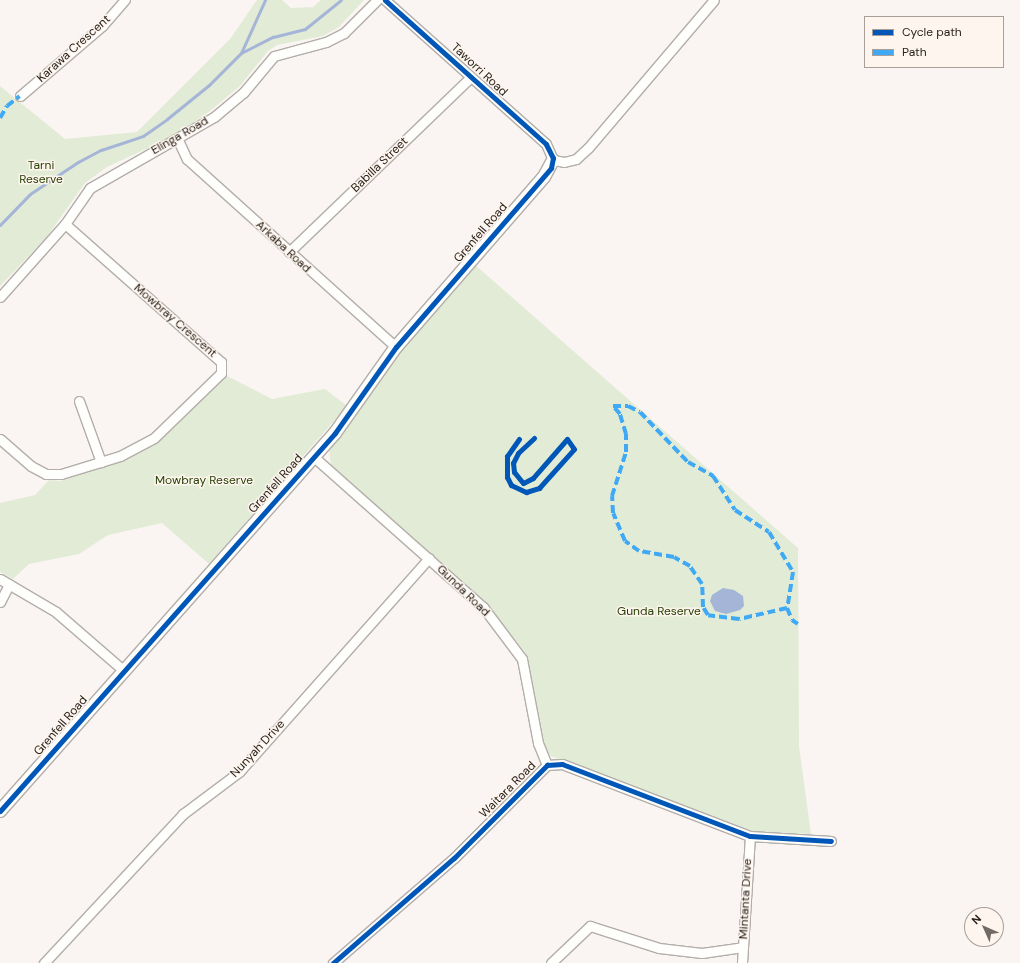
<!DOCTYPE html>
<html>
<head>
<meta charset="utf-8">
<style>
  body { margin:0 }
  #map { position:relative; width:1020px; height:963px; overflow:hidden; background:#faf5f2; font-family:"DM Sans",sans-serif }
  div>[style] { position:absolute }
  .green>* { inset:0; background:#e2ebd5 }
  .water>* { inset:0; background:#a5b5d8 }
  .stream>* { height:3px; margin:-1.5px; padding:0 1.5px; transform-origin:1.5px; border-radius:1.5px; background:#a5b5d8 }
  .roads { filter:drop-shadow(1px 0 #b3aea9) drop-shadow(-1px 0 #b3aea9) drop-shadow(0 1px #b3aea9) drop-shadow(0 -1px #b3aea9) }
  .minor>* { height:9px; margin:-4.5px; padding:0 4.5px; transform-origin:4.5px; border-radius:4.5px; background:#fefefd }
  .tertiary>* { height:12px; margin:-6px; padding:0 6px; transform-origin:6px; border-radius:6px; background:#fefefd }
  .quiet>* { height:4px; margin-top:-2px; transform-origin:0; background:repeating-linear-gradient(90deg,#3fa9f5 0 8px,transparent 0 12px) }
  .cycleway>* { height:5px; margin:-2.5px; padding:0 2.5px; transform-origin:2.5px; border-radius:2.5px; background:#0057b8 }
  span { translate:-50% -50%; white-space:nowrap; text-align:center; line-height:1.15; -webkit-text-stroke:3px #fdf5ee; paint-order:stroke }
  .street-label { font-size:12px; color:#251e18 }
  .park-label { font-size:12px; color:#284105 }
  .legend { position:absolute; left:864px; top:16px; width:140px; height:52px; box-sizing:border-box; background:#fdf5ee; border:1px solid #a79f98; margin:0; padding:5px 7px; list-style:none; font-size:12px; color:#251e18 }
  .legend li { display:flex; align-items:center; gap:8px; height:20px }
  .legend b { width:20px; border:1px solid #a79f98 }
  .north { position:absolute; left:964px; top:907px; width:40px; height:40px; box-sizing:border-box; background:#fdf5ee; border:1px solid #a79f98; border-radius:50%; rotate:315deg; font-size:11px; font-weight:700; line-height:16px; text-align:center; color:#251e18 }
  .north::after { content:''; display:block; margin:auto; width:14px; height:18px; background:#706964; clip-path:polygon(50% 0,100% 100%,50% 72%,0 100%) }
</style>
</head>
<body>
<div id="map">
  <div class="green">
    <div style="clip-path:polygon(257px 0,282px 0,291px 8px,313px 7px,321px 0,364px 0,339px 27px,323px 36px,277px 45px,268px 51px,240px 86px,210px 111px,176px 135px,107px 167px,85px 183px,46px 238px,0 286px,0 86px,65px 139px,137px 132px,230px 39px)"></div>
    <div style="clip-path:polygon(474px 264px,798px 548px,799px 746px,811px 834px,750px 831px,551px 756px,546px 750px,525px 652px,485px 602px,331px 466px,329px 450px,401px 351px)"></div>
    <div style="clip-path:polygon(227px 376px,272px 399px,325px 389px,347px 406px,209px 564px,162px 523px,108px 535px,79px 554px,29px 564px,13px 579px,0 572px,0 503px,35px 495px,49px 480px,60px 481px,127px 458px,161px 440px)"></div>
  </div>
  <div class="water">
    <div style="clip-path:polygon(723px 588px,734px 590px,743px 596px,744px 606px,740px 610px,726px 614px,715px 611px,710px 601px,712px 595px)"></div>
  </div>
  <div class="stream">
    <div style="left:241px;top:53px;width:58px;rotate:-65.6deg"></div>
    <div style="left:0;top:225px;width:43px;rotate:-45.9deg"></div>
    <div style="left:30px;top:194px;width:58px;rotate:-33.7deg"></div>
    <div style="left:78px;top:162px;width:26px;rotate:-28deg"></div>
    <div style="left:101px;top:150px;width:44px;rotate:-18.4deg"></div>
    <div style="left:143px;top:136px;width:29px;rotate:-35deg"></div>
    <div style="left:167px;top:119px;width:54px;rotate:-39deg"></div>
    <div style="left:209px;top:85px;width:45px;rotate:-45deg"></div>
    <div style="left:241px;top:53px;width:36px;rotate:-27deg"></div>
    <div style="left:273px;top:37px;width:33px;rotate:-14deg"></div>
    <div style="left:305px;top:29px;width:46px;rotate:-38.9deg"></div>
  </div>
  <div class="roads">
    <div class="minor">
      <div style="left:385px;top:0;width:216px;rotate:41.8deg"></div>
      <div style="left:546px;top:144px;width:17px;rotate:66deg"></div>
      <div style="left:553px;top:160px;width:11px;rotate:10deg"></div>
      <div style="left:564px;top:162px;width:12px;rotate:-14deg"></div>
      <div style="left:576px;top:159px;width:16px;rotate:-43deg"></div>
      <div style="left:588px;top:148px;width:194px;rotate:-49.6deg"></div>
      <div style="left:20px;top:96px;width:108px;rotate:-40.5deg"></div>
      <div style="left:102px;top:26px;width:35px;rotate:-49deg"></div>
      <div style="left:178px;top:140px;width:21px;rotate:65deg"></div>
      <div style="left:187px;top:159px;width:281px;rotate:42deg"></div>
      <div style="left:289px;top:252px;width:252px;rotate:-43.9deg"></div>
      <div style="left:0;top:297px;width:98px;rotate:-48.3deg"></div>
      <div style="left:65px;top:224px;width:44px;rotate:-55.2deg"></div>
      <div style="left:90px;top:188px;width:143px;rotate:-29.8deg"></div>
      <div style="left:214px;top:117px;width:38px;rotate:-40deg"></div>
      <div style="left:243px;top:93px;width:48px;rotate:-50deg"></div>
      <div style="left:274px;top:56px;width:54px;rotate:-15.1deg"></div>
      <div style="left:326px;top:42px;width:20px;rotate:-27deg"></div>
      <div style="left:344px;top:33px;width:47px;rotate:-45deg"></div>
      <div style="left:79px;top:401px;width:65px;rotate:70.2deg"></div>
      <div style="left:0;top:439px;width:41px;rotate:41.1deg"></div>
      <div style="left:31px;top:466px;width:17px;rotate:28deg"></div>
      <div style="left:46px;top:474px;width:15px"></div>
      <div style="left:61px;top:474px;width:62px;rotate:-17deg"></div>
      <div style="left:120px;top:456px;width:38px;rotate:-28deg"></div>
      <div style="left:154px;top:438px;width:93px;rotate:-44.1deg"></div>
      <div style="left:221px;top:373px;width:11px;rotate:-90deg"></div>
      <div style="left:221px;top:362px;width:208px;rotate:-138.5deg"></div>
      <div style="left:314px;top:457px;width:226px;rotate:41.6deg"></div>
      <div style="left:483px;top:607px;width:65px;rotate:53.1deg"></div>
      <div style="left:522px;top:659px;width:86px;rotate:79.2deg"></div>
      <div style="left:538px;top:743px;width:24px;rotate:68deg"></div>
      <div style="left:0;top:579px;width:65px;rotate:30.5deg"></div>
      <div style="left:56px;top:612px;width:90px;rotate:40.9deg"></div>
      <div style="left:0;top:602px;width:20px;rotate:-63deg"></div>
      <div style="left:44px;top:963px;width:204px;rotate:-47deg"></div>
      <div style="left:183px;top:814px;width:70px;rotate:-36.9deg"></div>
      <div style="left:239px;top:772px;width:286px;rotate:-48.4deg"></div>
      <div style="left:333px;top:963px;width:160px;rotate:-41deg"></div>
      <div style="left:454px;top:858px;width:132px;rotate:-45deg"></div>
      <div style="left:547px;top:765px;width:15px;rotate:-4deg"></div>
      <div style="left:562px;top:764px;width:201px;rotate:21deg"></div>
      <div style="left:750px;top:836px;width:81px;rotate:3.5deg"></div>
      <div style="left:551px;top:963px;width:54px;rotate:-43.5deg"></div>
      <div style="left:590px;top:926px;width:72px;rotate:17.7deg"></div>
      <div style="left:659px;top:948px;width:43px;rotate:6.6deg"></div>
      <div style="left:702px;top:953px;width:41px;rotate:-8.3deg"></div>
      <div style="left:742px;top:963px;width:127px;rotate:-86.4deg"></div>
    </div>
    <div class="tertiary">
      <div style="left:0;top:811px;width:505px;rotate:-48.45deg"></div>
      <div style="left:335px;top:433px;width:105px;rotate:-54.7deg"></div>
      <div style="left:396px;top:347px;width:225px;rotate:-49deg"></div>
      <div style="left:544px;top:177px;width:19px;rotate:-62deg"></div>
    </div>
  </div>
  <div class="quiet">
    <div style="left:0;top:118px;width:14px;rotate:-60deg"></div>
    <div style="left:7px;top:106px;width:16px;rotate:-38deg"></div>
    <div style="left:787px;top:608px;width:49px;rotate:167.1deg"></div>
    <div style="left:739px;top:619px;width:31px;rotate:-173deg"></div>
    <div style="left:708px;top:615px;width:9px;rotate:-122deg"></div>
    <div style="left:703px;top:607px;width:23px;rotate:-92deg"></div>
    <div style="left:702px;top:584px;width:22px;rotate:-124deg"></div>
    <div style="left:690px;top:566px;width:18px;rotate:-151deg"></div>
    <div style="left:674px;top:557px;width:36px;rotate:-170deg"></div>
    <div style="left:639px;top:551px;width:17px;rotate:-144deg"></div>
    <div style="left:625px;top:541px;width:30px;rotate:-113deg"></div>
    <div style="left:613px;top:513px;width:17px;rotate:-93deg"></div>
    <div style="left:612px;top:496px;width:46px;rotate:-72.3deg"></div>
    <div style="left:626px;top:452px;width:18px;rotate:-90deg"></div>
    <div style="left:626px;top:434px;width:21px;rotate:-107deg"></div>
    <div style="left:620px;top:414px;width:11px;rotate:-131deg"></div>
    <div style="left:613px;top:406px;width:15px"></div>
    <div style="left:628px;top:406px;width:13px;rotate:27deg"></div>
    <div style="left:640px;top:412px;width:69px;rotate:46.2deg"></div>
    <div style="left:688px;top:462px;width:29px;rotate:29deg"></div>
    <div style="left:713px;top:476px;width:40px;rotate:57.1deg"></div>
    <div style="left:735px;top:510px;width:40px;rotate:32.9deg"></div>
    <div style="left:769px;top:532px;width:47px;rotate:59deg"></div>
    <div style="left:793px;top:572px;width:36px;rotate:99deg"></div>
    <div style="left:787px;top:608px;width:13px;rotate:67deg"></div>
    <div style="left:792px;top:620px;width:7px;rotate:34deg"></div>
  </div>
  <div class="cycleway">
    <div style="left:519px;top:439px;width:21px;rotate:125deg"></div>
    <div style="left:507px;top:456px;width:21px;rotate:90deg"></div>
    <div style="left:507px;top:477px;width:9px;rotate:63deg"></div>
    <div style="left:511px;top:485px;width:17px;rotate:25deg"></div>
    <div style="left:526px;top:492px;width:14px;rotate:-17deg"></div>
    <div style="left:539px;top:488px;width:52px;rotate:-48.1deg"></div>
    <div style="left:574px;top:449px;width:12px;rotate:-125deg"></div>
    <div style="left:567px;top:439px;width:52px;rotate:131.1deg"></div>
    <div style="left:533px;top:478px;width:11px;rotate:153deg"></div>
    <div style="left:523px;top:483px;width:14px;rotate:-129deg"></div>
    <div style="left:514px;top:472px;width:9px;rotate:-96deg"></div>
    <div style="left:513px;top:463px;width:11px;rotate:-63deg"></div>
    <div style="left:518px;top:453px;width:22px;rotate:-43deg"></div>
    <div style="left:0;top:811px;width:505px;rotate:-48.45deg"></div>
    <div style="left:335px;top:433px;width:105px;rotate:-54.7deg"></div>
    <div style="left:396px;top:347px;width:237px;rotate:-49.1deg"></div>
    <div style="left:551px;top:168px;width:10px;rotate:-79deg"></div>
    <div style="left:553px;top:158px;width:16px;rotate:-117deg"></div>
    <div style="left:546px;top:144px;width:216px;rotate:-138.2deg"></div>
    <div style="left:333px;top:963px;width:160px;rotate:-41deg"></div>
    <div style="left:454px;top:858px;width:132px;rotate:-45deg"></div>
    <div style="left:547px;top:765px;width:15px;rotate:-4deg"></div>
    <div style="left:562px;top:764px;width:201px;rotate:21deg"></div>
    <div style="left:750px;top:836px;width:81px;rotate:3.5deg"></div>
  </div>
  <div class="street-label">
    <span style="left:74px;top:49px;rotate:-42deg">Karawa Crescent</span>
    <span style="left:479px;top:70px;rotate:43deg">Taworri Road</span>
    <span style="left:180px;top:136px;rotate:-30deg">Elinga Road</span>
    <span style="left:380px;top:165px;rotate:-44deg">Babilla Street</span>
    <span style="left:481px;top:233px;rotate:-49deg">Grenfell Road</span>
    <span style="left:283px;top:247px;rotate:43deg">Arkaba Road</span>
    <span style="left:175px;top:321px;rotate:41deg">Mowbray Crescent</span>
    <span style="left:276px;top:484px;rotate:-48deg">Grenfell Road</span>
    <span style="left:463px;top:591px;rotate:44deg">Gunda Road</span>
    <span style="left:61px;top:726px;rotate:-49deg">Grenfell Road</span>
    <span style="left:258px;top:749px;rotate:-47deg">Nunyah Drive</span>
    <span style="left:508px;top:790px;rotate:-45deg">Waitara Road</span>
    <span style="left:746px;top:899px;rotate:-87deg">Mintanta Drive</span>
  </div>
  <div class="park-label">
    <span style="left:41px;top:173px">Tarni<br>Reserve</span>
    <span style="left:204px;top:481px">Mowbray Reserve</span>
    <span style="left:659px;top:612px">Gunda Reserve</span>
  </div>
  <ul class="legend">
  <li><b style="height:5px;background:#0057b8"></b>Cycle path</li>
  <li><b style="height:5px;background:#3fa9f5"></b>Path</li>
  </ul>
  <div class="north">N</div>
</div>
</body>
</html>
